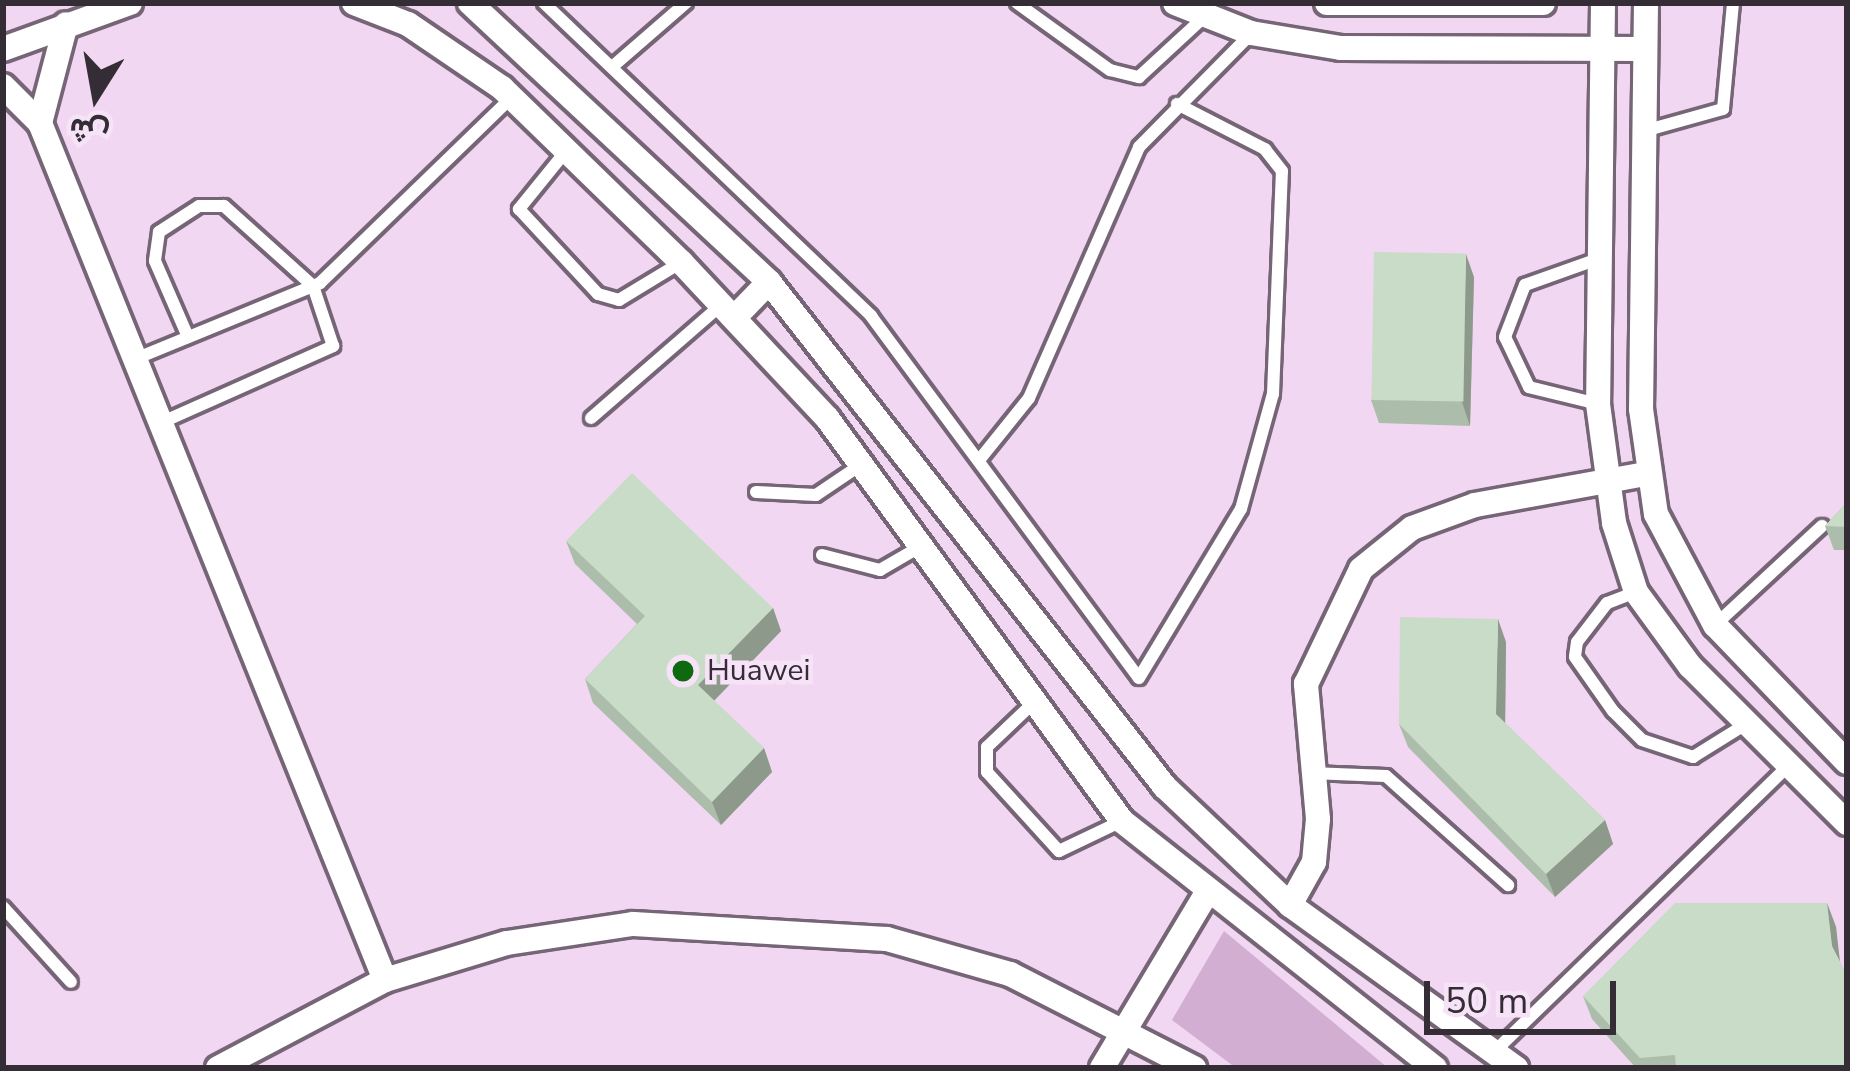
<!DOCTYPE html>
<html>
<head>
<meta charset="utf-8">
<style>
  body { margin:0 }
  #map { position:relative; width:1850px; height:1071px; overflow:hidden; background:#f7e3f7; font-family:"Nunito Sans",Vazirmatn,sans-serif }
  div>[style] { position:absolute }
  .built>* { inset:0; background:#f1d7f1; transform-origin:0 0 }
  .green>* { inset:0; background:#d3aed3 }
  .roads { filter:drop-shadow(3px 0 #766576) drop-shadow(-3px 0 #766576) drop-shadow(0 3px #766576) drop-shadow(0 -3px #766576) }
  .service>* { height:12px; margin:-6px; padding:0 6px; transform-origin:6px; border-radius:6px; background:#fff }
  .minor>* { height:24px; margin:-12px; padding:0 12px; transform-origin:12px; border-radius:12px; background:#fff }
  .wall>* { inset:0; background:#adbdab }
  .shaded-wall>* { inset:0; background:#8d9a8b }
  .building>* { inset:0; background:#c9dcc7; transform-origin:0 0 }
  .dots>* { width:33px; height:33px; translate:-50% -50%; box-sizing:border-box; border:6px solid #f7e3f7; border-radius:50% }
  span { translate:-50% -50%; white-space:nowrap; text-align:center; line-height:1.15; -webkit-text-stroke:9px #f7e3f7; paint-order:stroke }
  .poi-label { font-size:30px; color:#352d35 }
  .left { translate:0 -50%; text-align:left }
  .frame { position:absolute; inset:0; border:6px solid #352d35; pointer-events:none }
  .north { position:absolute; left:36px; top:36px; width:120px; height:120px; -webkit-text-stroke:9px #f7e3f7; paint-order:stroke; rotate:191deg; font-size:33px; font-weight:700; line-height:48px; text-align:center; color:#352d35 }
  .north::after { content:''; display:block; margin:auto; width:42px; height:54px; background:#352d35; clip-path:polygon(50% 0,100% 100%,50% 72%,0 100%) }
  .scale { position:absolute; left:1424px; top:981px; width:192px; height:54px; box-sizing:border-box; border:6px solid #352d35; border-top:0; padding-left:15px; font-size:36px; line-height:42px; white-space:nowrap; color:#352d35; -webkit-text-stroke:9px #f7e3f7; paint-order:stroke }
</style>
</head>
<body>
<div id="map">
  <div class="built">
    <div style="left:3px;top:3px;width:1844px;height:1065px"></div>
  </div>
  <div class="green">
    <div style="clip-path:polygon(1224px 931px,1388px 1068px,1236px 1068px,1172px 1020px)"></div>
  </div>
  <div class="roads">
    <div class="service">
      <div style="left:544px;top:3px;width:453px;rotate:43.7deg"></div>
      <div style="left:871px;top:316px;width:450px;rotate:53.5deg"></div>
      <div style="left:1139px;top:678px;width:197px;rotate:-58.9deg"></div>
      <div style="left:1241px;top:509px;width:119px;rotate:-74.5deg"></div>
      <div style="left:1273px;top:394px;width:223px;rotate:-87.7deg"></div>
      <div style="left:1282px;top:171px;width:28px;rotate:-128deg"></div>
      <div style="left:1265px;top:149px;width:99px;rotate:-152.9deg"></div>
      <div style="left:1017px;top:3px;width:115px;rotate:35.8deg"></div>
      <div style="left:1110px;top:70px;width:30px;rotate:14deg"></div>
      <div style="left:1139px;top:77px;width:88px;rotate:-42.7deg"></div>
      <div style="left:612px;top:67px;width:98px;rotate:-40.9deg"></div>
      <div style="left:1644px;top:131px;width:82px;rotate:-15.6deg"></div>
      <div style="left:1723px;top:109px;width:106px;rotate:-84.6deg"></div>
      <div style="left:566px;top:151px;width:75px;rotate:129deg"></div>
      <div style="left:519px;top:209px;width:116px;rotate:47.1deg"></div>
      <div style="left:598px;top:294px;width:22px;rotate:16deg"></div>
      <div style="left:619px;top:300px;width:71px;rotate:-31.2deg"></div>
      <div style="left:135px;top:359px;width:200px;rotate:-22.3deg"></div>
      <div style="left:320px;top:283px;width:266px;rotate:-44.1deg"></div>
      <div style="left:1598px;top:404px;width:71px;rotate:-166.2deg"></div>
      <div style="left:1529px;top:387px;width:55px;rotate:-115.6deg"></div>
      <div style="left:1505px;top:337px;width:56px;rotate:-69deg"></div>
      <div style="left:1525px;top:285px;width:77px;rotate:-19.6deg"></div>
      <div style="left:591px;top:418px;width:172px;rotate:-41deg"></div>
      <div style="left:158px;top:424px;width:192px;rotate:-24deg"></div>
      <div style="left:333px;top:346px;width:63px;rotate:-108.4deg"></div>
      <div style="left:313px;top:286px;width:120px;rotate:-138deg"></div>
      <div style="left:224px;top:206px;width:25px;rotate:180deg"></div>
      <div style="left:199px;top:206px;width:48px;rotate:147deg"></div>
      <div style="left:159px;top:232px;width:29px;rotate:98deg"></div>
      <div style="left:155px;top:261px;width:83px;rotate:66.5deg"></div>
      <div style="left:980px;top:459px;width:78px;rotate:-51.2deg"></div>
      <div style="left:1029px;top:398px;width:274px;rotate:-66.3deg"></div>
      <div style="left:1139px;top:147px;width:159px;rotate:-45.3deg"></div>
      <div style="left:756px;top:492px;width:60px;rotate:2.9deg"></div>
      <div style="left:816px;top:495px;width:55px;rotate:-34deg"></div>
      <div style="left:822px;top:555px;width:60px;rotate:14.5deg"></div>
      <div style="left:880px;top:570px;width:50px;rotate:-30.2deg"></div>
      <div style="left:1636px;top:592px;width:31px;rotate:159deg"></div>
      <div style="left:1607px;top:603px;width:49px;rotate:127.6deg"></div>
      <div style="left:1577px;top:642px;width:15px;rotate:98deg"></div>
      <div style="left:1575px;top:657px;width:66px;rotate:54.9deg"></div>
      <div style="left:1613px;top:711px;width:41px;rotate:45deg"></div>
      <div style="left:1642px;top:740px;width:54px;rotate:18.4deg"></div>
      <div style="left:1693px;top:757px;width:62px;rotate:-31.9deg"></div>
      <div style="left:1715px;top:625px;width:146px;rotate:-42.8deg"></div>
      <div style="left:1029px;top:707px;width:58px;rotate:136.4deg"></div>
      <div style="left:987px;top:747px;width:25px;rotate:90deg"></div>
      <div style="left:987px;top:772px;width:107px;rotate:47.7deg"></div>
      <div style="left:1059px;top:851px;width:70px;rotate:-25.5deg"></div>
      <div style="left:1311px;top:773px;width:75px;rotate:2.3deg"></div>
      <div style="left:1386px;top:776px;width:164px;rotate:41.8deg"></div>
      <div style="left:3px;top:907px;width:101px;rotate:47.8deg"></div>
      <div style="left:1495px;top:1051px;width:410px;rotate:-44.2deg"></div>
    </div>
    <div class="minor">
      <div style="left:354px;top:3px;width:58px;rotate:21.3deg"></div>
      <div style="left:408px;top:24px;width:114px;rotate:34.2deg"></div>
      <div style="left:502px;top:88px;width:250px;rotate:44.2deg"></div>
      <div style="left:681px;top:262px;width:214px;rotate:46.9deg"></div>
      <div style="left:827px;top:418px;width:499px;rotate:53.8deg"></div>
      <div style="left:1122px;top:821px;width:399px;rotate:38.3deg"></div>
      <div style="left:470px;top:3px;width:409px;rotate:43deg"></div>
      <div style="left:769px;top:282px;width:642px;rotate:51.9deg"></div>
      <div style="left:1165px;top:787px;width:172px;rotate:43.3deg"></div>
      <div style="left:1290px;top:905px;width:279px;rotate:35.8deg"></div>
      <div style="left:1175px;top:3px;width:82px;rotate:21.5deg"></div>
      <div style="left:1251px;top:33px;width:91px;rotate:9.5deg"></div>
      <div style="left:1341px;top:48px;width:304px;rotate:0.2deg"></div>
      <div style="left:1327px;top:3px;width:216px"></div>
      <div style="left:1603px;top:3px;width:401px;rotate:90.7deg"></div>
      <div style="left:1598px;top:404px;width:120px;rotate:82.3deg"></div>
      <div style="left:1614px;top:523px;width:72px;rotate:72.3deg"></div>
      <div style="left:1636px;top:592px;width:92px;rotate:53.9deg"></div>
      <div style="left:1690px;top:666px;width:222px;rotate:45deg"></div>
      <div style="left:1646px;top:3px;width:406px;rotate:90.7deg"></div>
      <div style="left:1641px;top:409px;width:106px;rotate:81.9deg"></div>
      <div style="left:1656px;top:514px;width:126px;rotate:62deg"></div>
      <div style="left:1715px;top:625px;width:190px;rotate:46.1deg"></div>
      <div style="left:3px;top:49px;width:135px;rotate:-19.9deg"></div>
      <div style="left:3px;top:86px;width:52px;rotate:45deg"></div>
      <div style="left:40px;top:123px;width:924px;rotate:68.07deg"></div>
      <div style="left:40px;top:123px;width:102px;rotate:-75.3deg"></div>
      <div style="left:736px;top:316px;width:47px;rotate:-45.9deg"></div>
      <div style="left:1290px;top:905px;width:49px;rotate:-60.8deg"></div>
      <div style="left:1314px;top:862px;width:43px;rotate:-84.7deg"></div>
      <div style="left:1318px;top:819px;width:136px;rotate:-95.1deg"></div>
      <div style="left:1306px;top:684px;width:127px;rotate:-64.4deg"></div>
      <div style="left:1361px;top:569px;width:65px;rotate:-38.8deg"></div>
      <div style="left:1412px;top:528px;width:67px;rotate:-20.1deg"></div>
      <div style="left:1475px;top:505px;width:174px;rotate:-10.3deg"></div>
      <div style="left:218px;top:1068px;width:189px;rotate:-27.8deg"></div>
      <div style="left:385px;top:980px;width:127px;rotate:-16.9deg"></div>
      <div style="left:507px;top:943px;width:127px;rotate:-8.6deg"></div>
      <div style="left:633px;top:924px;width:254px;rotate:3.4deg"></div>
      <div style="left:887px;top:939px;width:128px;rotate:15.9deg"></div>
      <div style="left:1010px;top:974px;width:207px;rotate:27.1deg"></div>
      <div style="left:1102px;top:1068px;width:203px;rotate:-59.1deg"></div>
    </div>
  </div>
  <div class="wall">
    <div style="clip-path:polygon(1474px 277px,1470px 426px,1379px 423px,1371px 400px)"></div>
    <div style="clip-path:polygon(1847px 502px,1847px 550px,1834px 550px,1825px 526px)"></div>
    <div style="clip-path:polygon(566px 541px,773px 608px,781px 631px,714px 701px,764px 748px,772px 772px,721px 825px,593px 703px,585px 679px,637px 624px,575px 564px)"></div>
    <div style="clip-path:polygon(1506px 642px,1505px 723px,1605px 820px,1613px 844px,1555px 897px,1408px 747px,1399px 724px)"></div>
    <div style="clip-path:polygon(1827px 903px,1836px 927px,1847px 1068px,1636px 1068px,1592px 1019px,1583px 996px)"></div>
  </div>
  <div class="shaded-wall">
    <div style="clip-path:polygon(1466px 254px,1474px 277px,1470px 426px,1462px 402px)"></div>
    <div style="clip-path:polygon(773px 608px,781px 631px,706px 709px,698px 685px)"></div>
    <div style="clip-path:polygon(1498px 619px,1506px 642px,1505px 738px,1496px 714px)"></div>
    <div style="clip-path:polygon(764px 748px,772px 772px,721px 825px,712px 802px)"></div>
    <div style="clip-path:polygon(1605px 820px,1613px 844px,1555px 897px,1546px 874px)"></div>
    <div style="clip-path:polygon(1827px 903px,1836px 927px,1841px 970px,1832px 946px)"></div>
  </div>
  <div class="building">
    <div style="left:1374px;top:252px;width:92px;height:148px;rotate:1deg"></div>
    <div style="clip-path:polygon(632px 473px,773px 608px,698px 685px,764px 748px,712px 802px,585px 679px,645px 616px,566px 541px)"></div>
    <div style="clip-path:polygon(1847px 502px,1847px 527px,1825px 526px)"></div>
    <div style="clip-path:polygon(1400px 617px,1498px 619px,1496px 714px,1605px 820px,1546px 874px,1399px 724px)"></div>
    <div style="clip-path:polygon(1675px 903px,1827px 903px,1832px 946px,1847px 975px,1847px 1068px,1676px 1068px,1675px 1055px,1640px 1058px,1583px 996px)"></div>
  </div>
  <div class="dots">
    <div style="left:683px;top:671px;background:#0f6911"></div>
  </div>
  <div class="poi-label">
    <span class="left" style="left:707px;top:671px">Huawei</span>
  </div>
  <div class="frame"></div>
  <div class="north">ش</div>
  <div class="scale">50 m</div>
</div>
</body>
</html>
